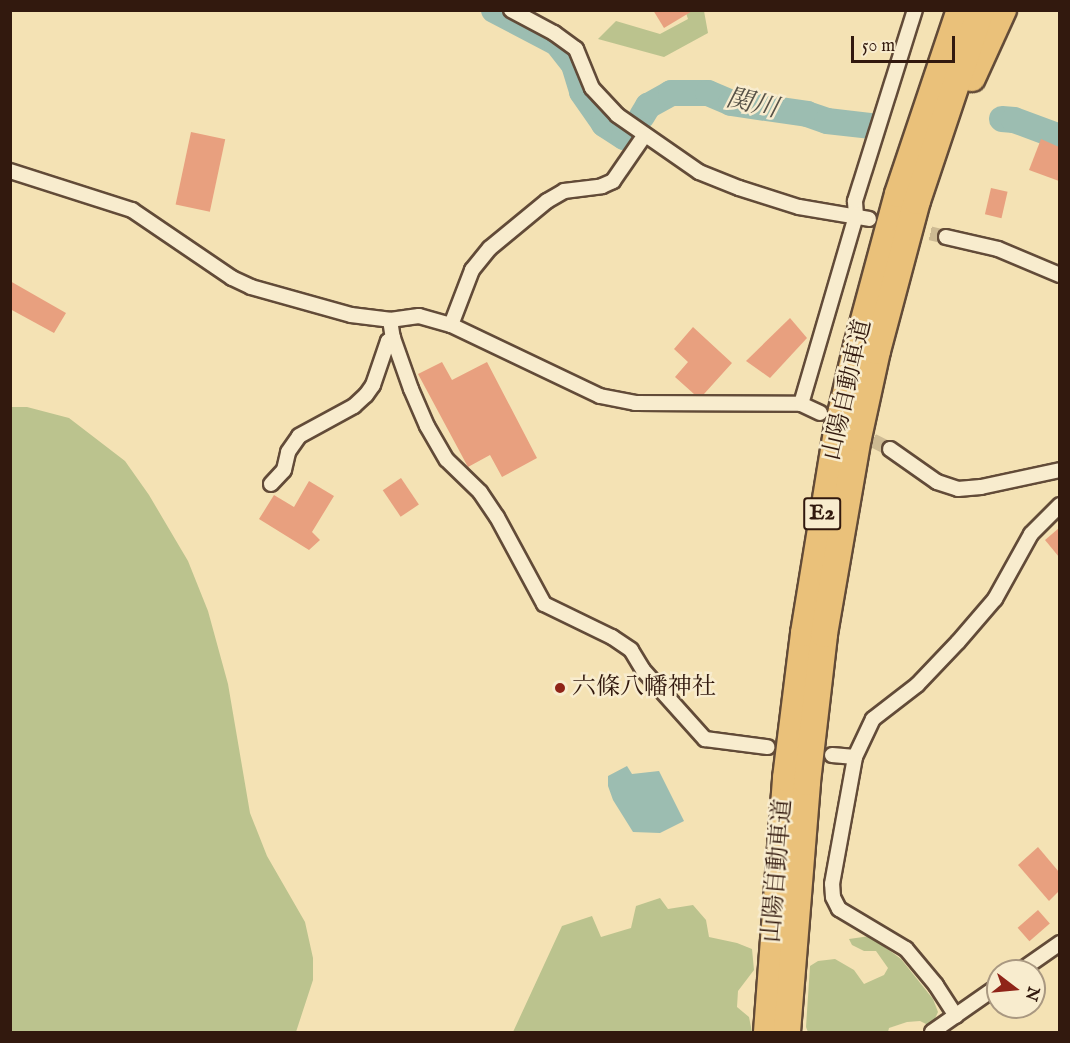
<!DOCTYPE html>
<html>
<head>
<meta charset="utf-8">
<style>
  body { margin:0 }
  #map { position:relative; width:1070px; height:1043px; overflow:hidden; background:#f4e2b4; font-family:"IM FELL English","Noto Serif JP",serif }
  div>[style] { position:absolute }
  .green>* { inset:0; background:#bbc38e }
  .water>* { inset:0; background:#9cbdb1 }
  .river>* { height:26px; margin:-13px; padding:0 13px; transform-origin:13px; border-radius:13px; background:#9cbdb1 }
  .building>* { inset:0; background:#e8a07f; transform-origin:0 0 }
  .street-tunnel>* { height:14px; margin-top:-7px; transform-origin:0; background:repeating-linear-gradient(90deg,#cdba93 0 14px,transparent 0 21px) }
  .roads { filter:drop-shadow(2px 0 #624b38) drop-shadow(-2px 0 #624b38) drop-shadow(0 2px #624b38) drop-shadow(0 -2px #624b38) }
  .street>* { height:14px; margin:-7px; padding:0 7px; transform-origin:7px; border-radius:7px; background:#f8ecce }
  .highway>* { height:26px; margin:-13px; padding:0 13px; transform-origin:13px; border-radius:13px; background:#eac17a }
  .dots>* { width:16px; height:16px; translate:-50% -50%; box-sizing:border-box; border:3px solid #f8ecce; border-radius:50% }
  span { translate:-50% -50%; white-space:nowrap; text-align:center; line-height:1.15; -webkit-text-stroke:5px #f8ecce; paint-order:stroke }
  .shield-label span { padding:2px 4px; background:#f8ecce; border:2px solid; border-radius:4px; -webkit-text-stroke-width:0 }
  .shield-label { font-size:22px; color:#32190e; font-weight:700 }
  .street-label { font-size:24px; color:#32190e }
  .poi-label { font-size:24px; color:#32190e }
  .left { translate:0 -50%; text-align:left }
  .water-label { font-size:26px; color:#575247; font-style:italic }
  .frame { position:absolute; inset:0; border:12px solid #32190e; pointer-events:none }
  .north { position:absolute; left:986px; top:959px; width:60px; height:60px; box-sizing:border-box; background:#f8ecce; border:2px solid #a99881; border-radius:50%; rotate:106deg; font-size:16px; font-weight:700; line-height:24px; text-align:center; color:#32190e }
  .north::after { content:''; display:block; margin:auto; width:21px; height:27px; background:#8f2418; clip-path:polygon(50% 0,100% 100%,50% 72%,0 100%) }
  .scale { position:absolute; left:851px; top:36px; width:104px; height:27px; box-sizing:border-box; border:3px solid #32190e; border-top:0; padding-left:8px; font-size:18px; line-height:21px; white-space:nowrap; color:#32190e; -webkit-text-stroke:4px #f8ecce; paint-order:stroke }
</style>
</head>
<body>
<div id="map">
  <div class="green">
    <div style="clip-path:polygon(685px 10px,704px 11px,708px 33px,664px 57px,598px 39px,616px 21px,660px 34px,688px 19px)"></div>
    <div style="clip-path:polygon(11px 407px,27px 407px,69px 418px,125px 461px,149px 495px,188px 561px,208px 611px,228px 684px,250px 813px,267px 856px,305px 922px,313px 958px,313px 980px,296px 1032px,11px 1032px)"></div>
    <div style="clip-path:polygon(660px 898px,668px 909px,693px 905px,706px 920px,709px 937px,737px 943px,752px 949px,754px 970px,738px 991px,737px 1007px,749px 1017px,752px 1032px,513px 1032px,562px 926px,592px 916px,601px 937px,631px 928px,636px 906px)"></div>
    <div style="clip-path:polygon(870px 936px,901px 959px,933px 999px,938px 1012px,933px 1023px,928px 1025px,920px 1021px,907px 1022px,889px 1028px,888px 1032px,808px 1032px,806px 1027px,810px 966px,818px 961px,835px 959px,854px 970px,864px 984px,884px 975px,888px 968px,876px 951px,864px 951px,852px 945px,849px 939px)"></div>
  </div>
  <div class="water">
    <div style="clip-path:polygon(627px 766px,632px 774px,659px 771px,684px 821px,660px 833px,633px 832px,613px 800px,608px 786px,608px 776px)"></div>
  </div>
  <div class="river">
    <div style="left:494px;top:10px;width:71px;rotate:27.6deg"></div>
    <div style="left:557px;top:43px;width:28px;rotate:52deg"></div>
    <div style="left:574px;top:65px;width:28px;rotate:73deg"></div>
    <div style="left:582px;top:92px;width:39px;rotate:55deg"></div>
    <div style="left:604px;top:124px;width:24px;rotate:33deg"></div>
    <div style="left:624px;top:137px;width:5px;rotate:-22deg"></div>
    <div style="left:642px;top:116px;width:12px;rotate:-59deg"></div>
    <div style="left:648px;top:106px;width:26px;rotate:-29deg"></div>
    <div style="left:671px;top:93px;width:37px"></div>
    <div style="left:708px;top:93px;width:25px;rotate:23deg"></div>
    <div style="left:731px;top:103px;width:77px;rotate:8.2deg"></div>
    <div style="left:807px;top:114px;width:21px;rotate:19deg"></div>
    <div style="left:827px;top:121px;width:43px;rotate:6.6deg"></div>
    <div style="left:1002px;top:119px;width:12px;rotate:5deg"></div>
    <div style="left:1014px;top:120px;width:49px;rotate:20.3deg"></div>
  </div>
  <div class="building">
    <div style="clip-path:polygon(653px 10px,694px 10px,664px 28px)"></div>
    <div style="left:191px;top:132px;width:35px;height:74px;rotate:12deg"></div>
    <div style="clip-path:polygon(1041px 139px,1059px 147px,1059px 181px,1029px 170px)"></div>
    <div style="left:991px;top:188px;width:17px;height:27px;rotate:13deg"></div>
    <div style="clip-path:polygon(10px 281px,66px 313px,54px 333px,10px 309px)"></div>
    <div style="clip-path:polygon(790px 318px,807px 338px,770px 378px,746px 361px)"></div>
    <div style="clip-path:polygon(693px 327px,732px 363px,704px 394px,694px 394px,675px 377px,688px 362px,674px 349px)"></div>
    <div style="clip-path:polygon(442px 362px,452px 380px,487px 362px,537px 458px,502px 477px,490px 455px,468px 467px,418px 374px)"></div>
    <div style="left:401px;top:478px;width:32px;height:22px;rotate:56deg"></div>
    <div style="clip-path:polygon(309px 481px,334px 496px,312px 532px,320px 540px,309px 550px,259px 519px,274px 495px,294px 507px)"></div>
    <div style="clip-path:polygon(1059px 528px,1059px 557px,1045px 540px)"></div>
    <div style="clip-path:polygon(1038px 847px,1059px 872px,1059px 891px,1049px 901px,1018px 865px)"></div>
    <div style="left:1038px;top:910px;width:18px;height:27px;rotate:49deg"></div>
  </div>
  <div class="street-tunnel">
    <div style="left:869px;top:219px;width:79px;rotate:13.2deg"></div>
    <div style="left:854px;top:431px;width:40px;rotate:26.6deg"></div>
  </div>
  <div class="roads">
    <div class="street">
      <div style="left:511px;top:10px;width:49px;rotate:28.1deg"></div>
      <div style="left:554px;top:33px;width:27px;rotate:36deg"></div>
      <div style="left:576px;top:49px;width:42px;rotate:67.7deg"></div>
      <div style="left:592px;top:88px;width:37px;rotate:47deg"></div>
      <div style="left:617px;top:115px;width:100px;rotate:34.8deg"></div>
      <div style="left:699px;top:172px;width:43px;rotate:21.8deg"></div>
      <div style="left:739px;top:188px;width:63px;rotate:17.6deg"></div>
      <div style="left:799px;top:207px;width:71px;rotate:9.7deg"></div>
      <div style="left:10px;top:171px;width:128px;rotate:17.7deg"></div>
      <div style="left:132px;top:210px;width:121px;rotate:34.2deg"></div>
      <div style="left:232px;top:278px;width:21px;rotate:25deg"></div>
      <div style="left:251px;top:287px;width:104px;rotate:15.6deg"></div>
      <div style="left:351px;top:315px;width:39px;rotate:7deg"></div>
      <div style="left:390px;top:320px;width:29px;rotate:-8deg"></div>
      <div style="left:419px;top:316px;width:33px;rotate:16deg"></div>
      <div style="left:451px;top:325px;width:165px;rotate:25.5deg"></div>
      <div style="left:600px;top:396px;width:36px;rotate:11deg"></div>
      <div style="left:635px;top:403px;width:166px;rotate:0.3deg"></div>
      <div style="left:801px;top:404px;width:21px;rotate:25deg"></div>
      <div style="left:946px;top:237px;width:53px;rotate:13deg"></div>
      <div style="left:998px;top:249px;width:67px;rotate:22.8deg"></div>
      <div style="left:390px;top:320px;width:18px;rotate:81deg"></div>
      <div style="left:393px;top:338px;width:54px;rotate:70.6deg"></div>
      <div style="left:411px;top:389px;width:40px;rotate:66.6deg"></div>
      <div style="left:427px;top:426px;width:39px;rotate:60deg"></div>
      <div style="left:447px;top:460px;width:46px;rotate:44.1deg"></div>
      <div style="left:480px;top:492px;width:30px;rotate:56deg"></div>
      <div style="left:497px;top:517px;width:99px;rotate:61.6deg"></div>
      <div style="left:544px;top:604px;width:76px;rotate:25.9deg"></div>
      <div style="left:612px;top:637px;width:23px;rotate:34deg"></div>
      <div style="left:631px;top:650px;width:23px;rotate:59deg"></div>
      <div style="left:643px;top:670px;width:93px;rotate:48.1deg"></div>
      <div style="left:705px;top:739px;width:63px;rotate:7.4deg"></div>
      <div style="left:451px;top:325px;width:59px;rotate:-69.1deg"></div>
      <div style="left:472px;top:270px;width:28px;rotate:-51deg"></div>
      <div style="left:490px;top:248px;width:74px;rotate:-39.5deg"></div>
      <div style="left:547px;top:201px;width:20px;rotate:-30deg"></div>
      <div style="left:564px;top:191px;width:38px;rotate:-7deg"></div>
      <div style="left:602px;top:186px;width:12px;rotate:-24deg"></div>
      <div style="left:613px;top:181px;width:55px;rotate:-55.4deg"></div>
      <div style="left:801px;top:404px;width:196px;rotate:-73.7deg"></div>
      <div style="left:856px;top:216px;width:15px;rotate:-94deg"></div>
      <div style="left:855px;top:201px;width:200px;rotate:-72.6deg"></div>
      <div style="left:890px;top:449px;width:57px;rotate:35.1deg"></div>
      <div style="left:937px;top:482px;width:22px;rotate:18deg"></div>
      <div style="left:958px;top:489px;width:23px;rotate:-5deg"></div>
      <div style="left:981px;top:487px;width:81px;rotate:-12.1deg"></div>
      <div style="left:271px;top:484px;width:19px;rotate:-47deg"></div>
      <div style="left:284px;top:470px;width:18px;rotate:-77deg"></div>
      <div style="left:288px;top:452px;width:19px;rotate:-55deg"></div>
      <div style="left:299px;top:436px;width:63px;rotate:-28.6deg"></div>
      <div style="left:354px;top:406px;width:16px;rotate:-43deg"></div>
      <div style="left:366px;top:395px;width:12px;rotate:-55deg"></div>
      <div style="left:373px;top:385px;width:46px;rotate:-71.2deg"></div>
      <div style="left:388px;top:341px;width:6px;rotate:-31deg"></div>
      <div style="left:832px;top:755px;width:23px;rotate:5deg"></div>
      <div style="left:1020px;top:971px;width:49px;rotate:-35deg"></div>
      <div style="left:956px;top:1016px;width:37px;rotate:-123deg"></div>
      <div style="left:936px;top:985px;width:47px;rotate:-129.8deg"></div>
      <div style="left:906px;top:949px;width:78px;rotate:-149.2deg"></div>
      <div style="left:839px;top:909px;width:13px;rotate:-117deg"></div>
      <div style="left:833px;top:897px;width:13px;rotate:-94deg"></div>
      <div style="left:832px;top:884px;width:129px;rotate:-79.7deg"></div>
      <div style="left:855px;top:757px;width:42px;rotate:-64.7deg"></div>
      <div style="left:873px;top:719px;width:56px;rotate:-37.7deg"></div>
      <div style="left:917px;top:685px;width:59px;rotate:-46.4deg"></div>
      <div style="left:958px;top:642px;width:57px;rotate:-49.3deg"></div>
      <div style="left:995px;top:599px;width:74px;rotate:-61deg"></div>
      <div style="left:1031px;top:534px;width:41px;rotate:-45deg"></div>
      <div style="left:932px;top:1032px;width:80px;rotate:-34.9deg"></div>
    </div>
    <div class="highway">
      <div style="left:972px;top:78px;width:75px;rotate:-65.5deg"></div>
      <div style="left:767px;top:1032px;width:255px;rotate:-85.7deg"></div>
      <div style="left:786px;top:778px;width:146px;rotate:-82.9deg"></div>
      <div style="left:804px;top:633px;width:205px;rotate:-80.7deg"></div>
      <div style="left:837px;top:431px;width:87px;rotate:-76.8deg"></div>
      <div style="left:857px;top:346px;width:157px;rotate:-74.9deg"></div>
      <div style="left:898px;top:194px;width:194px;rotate:-71.4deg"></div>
      <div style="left:787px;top:1032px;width:251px;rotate:-85.4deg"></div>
      <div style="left:807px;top:782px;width:149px;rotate:-83.4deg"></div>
      <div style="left:824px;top:634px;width:199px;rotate:-80.2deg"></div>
      <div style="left:858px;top:438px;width:89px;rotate:-77.7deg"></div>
      <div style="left:877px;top:351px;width:155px;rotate:-75.1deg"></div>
      <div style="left:917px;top:201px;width:201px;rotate:-71.5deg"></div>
    </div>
  </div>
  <div class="dots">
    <div style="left:560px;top:688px;background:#8f2418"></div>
  </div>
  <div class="shield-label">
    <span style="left:822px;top:514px">E2</span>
  </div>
  <div class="street-label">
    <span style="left:848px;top:390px;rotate:-77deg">山陽自動車道</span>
    <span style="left:778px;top:871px;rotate:-85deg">山陽自動車道</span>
  </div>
  <div class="poi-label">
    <span class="left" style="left:572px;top:688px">六條八幡神社</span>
  </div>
  <div class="water-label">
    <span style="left:752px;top:104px;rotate:13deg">関川</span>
  </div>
  <div class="frame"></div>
  <div class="north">N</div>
  <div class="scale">50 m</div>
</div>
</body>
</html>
